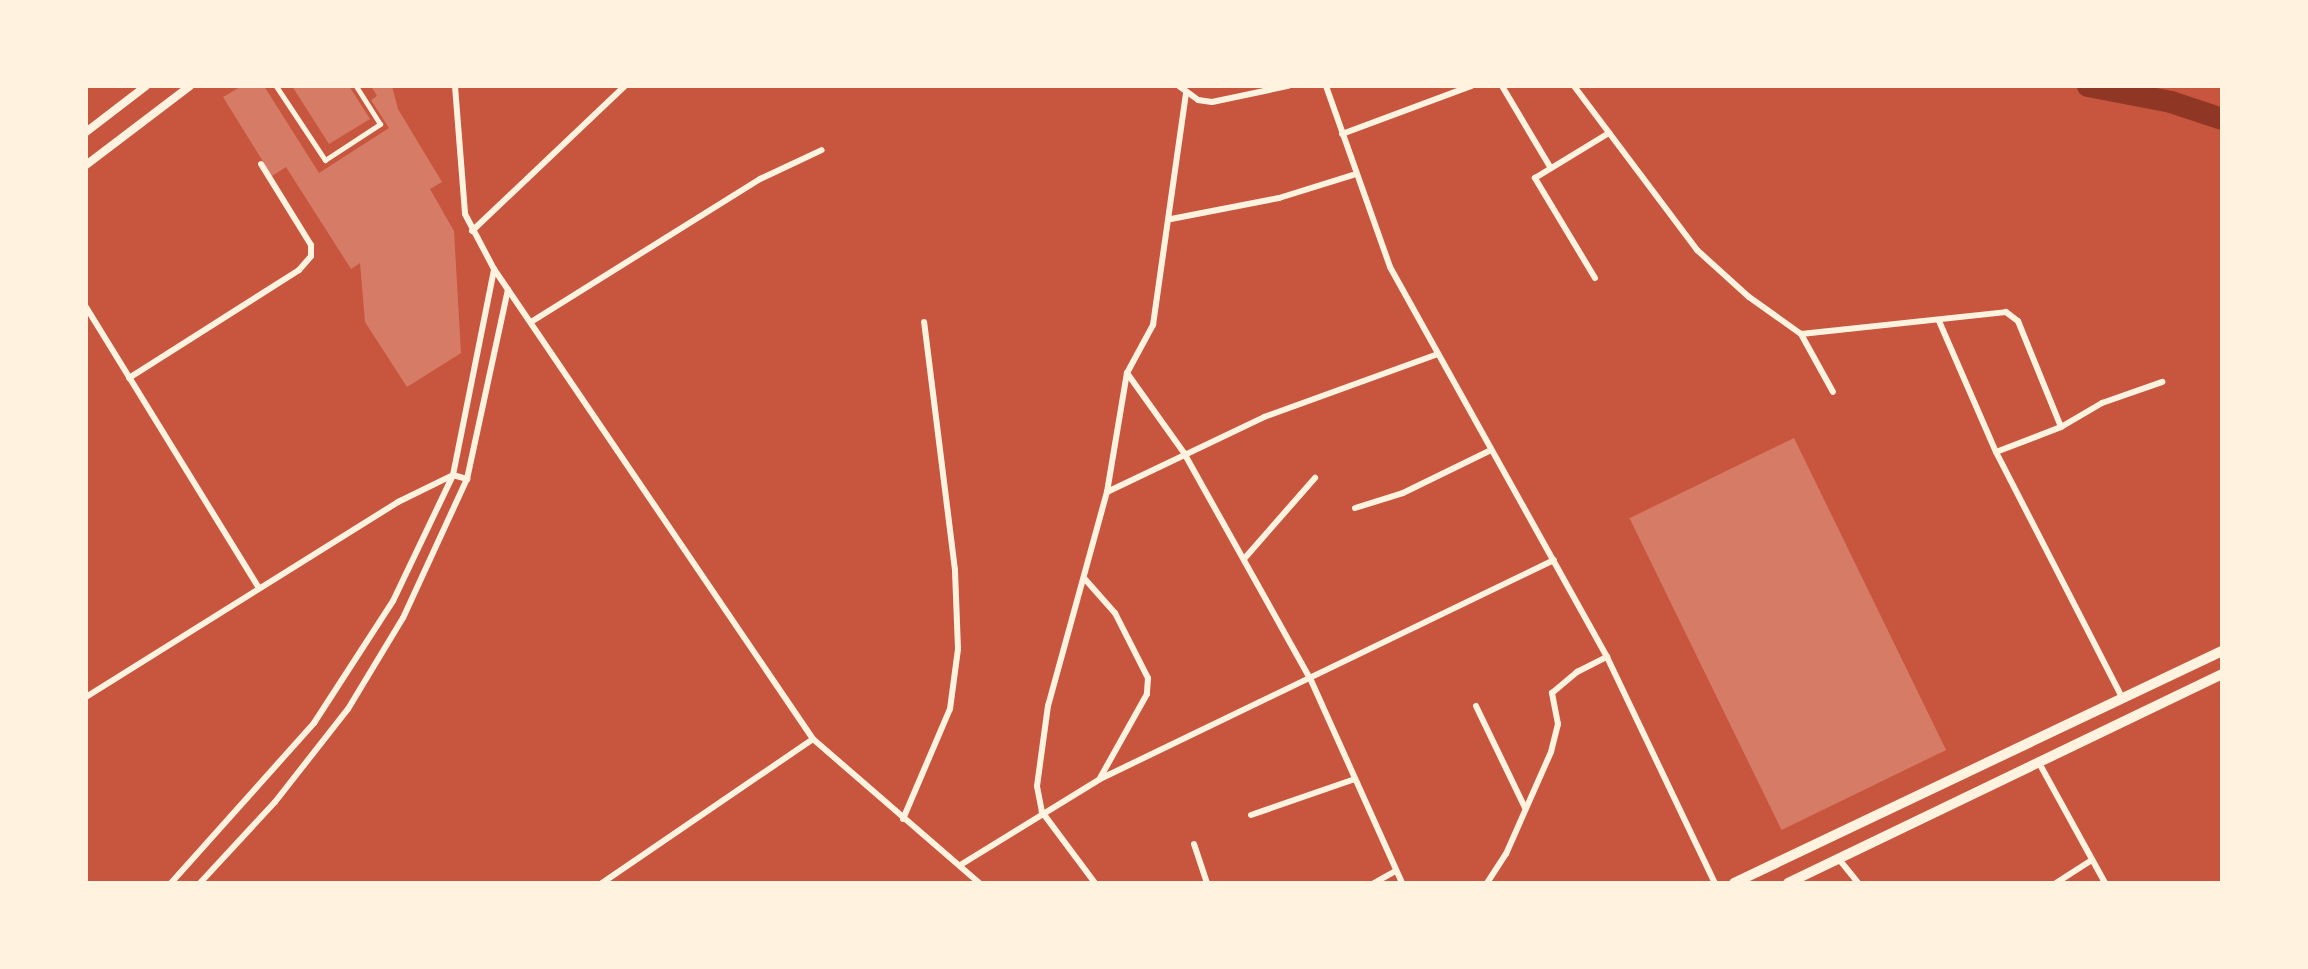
<!DOCTYPE html>
<html>
<head>
<meta charset="utf-8">
<style>
  body { margin:0 }
  #map { position:relative; width:2308px; height:969px; overflow:hidden; background:#c8553d; font-family:Commissioner,sans-serif }
  div>[style] { position:absolute }
  .river>* { height:22px; margin:-11px; padding:0 11px; transform-origin:11px; border-radius:11px; background:#8f3625 }
  .building>* { inset:0; background:#d67c66; transform-origin:0 0 }
  .pedestrian>* { height:5px; margin:-2.5px; padding:0 2.5px; transform-origin:2.5px; border-radius:2.5px; background:#fff3e0 }
  .minor>* { height:6px; margin:-3px; padding:0 3px; transform-origin:3px; border-radius:3px; background:#fff3e0 }
  .tertiary>* { height:8px; margin:-4px; padding:0 4px; transform-origin:4px; border-radius:4px; background:#fff3e0 }
  .primary>* { height:10px; margin:-5px; padding:0 5px; transform-origin:5px; border-radius:5px; background:#fff3e0 }
  span { translate:-50% -50%; white-space:nowrap; text-align:center; line-height:1.15; -webkit-text-stroke:8px #fff3e0; paint-order:stroke }
  .frame { position:absolute; inset:0; border:88px solid #fff3e0; pointer-events:none }
</style>
</head>
<body>
<div id="map">
  <div class="river">
    <div style="left:2088px;top:86px;width:85px;rotate:10.9deg"></div>
    <div style="left:2171px;top:102px;width:54px;rotate:18.4deg"></div>
  </div>
  <div class="building">
    <div style="clip-path:polygon(242px 86px,264px 86px,319px 173px,389px 128px,371px 100px,377px 96px,371px 86px,392px 86px,398px 109px,442px 182px,430px 189px,454px 231px,461px 353px,407px 387px,365px 322px,360px 263px,351px 269px,286px 167px,272px 176px,223px 97px)"></div>
    <div style="clip-path:polygon(292px 86px,349px 86px,370px 119px,329px 144px)"></div>
    <div style="left:1794px;top:438px;width:347px;height:183px;rotate:64deg"></div>
  </div>
  <div class="pedestrian">
    <div style="left:276px;top:86px;width:89px;rotate:56.5deg"></div>
    <div style="left:325px;top:160px;width:66px;rotate:-33.2deg"></div>
    <div style="left:380px;top:124px;width:45px;rotate:-122.3deg"></div>
  </div>
  <div class="minor">
    <div style="left:455px;top:86px;width:128px;rotate:85.5deg"></div>
    <div style="left:465px;top:214px;width:62px;rotate:62.2deg"></div>
    <div style="left:494px;top:269px;width:568px;rotate:55.83deg"></div>
    <div style="left:813px;top:739px;width:220px;rotate:40.9deg"></div>
    <div style="left:1179px;top:86px;width:24px;rotate:36deg"></div>
    <div style="left:1198px;top:100px;width:14px;rotate:8deg"></div>
    <div style="left:1212px;top:102px;width:78px;rotate:-11.9deg"></div>
    <div style="left:1326px;top:86px;width:192px;rotate:70.5deg"></div>
    <div style="left:1390px;top:267px;width:446px;rotate:60.9deg"></div>
    <div style="left:1607px;top:657px;width:250px;rotate:64.5deg"></div>
    <div style="left:1502px;top:86px;width:94px;rotate:59.3deg"></div>
    <div style="left:1574px;top:86px;width:205px;rotate:53.1deg"></div>
    <div style="left:1697px;top:250px;width:70px;rotate:42.1deg"></div>
    <div style="left:1749px;top:297px;width:64px;rotate:35.4deg"></div>
    <div style="left:1801px;top:334px;width:66px;rotate:61.1deg"></div>
    <div style="left:1342px;top:134px;width:138px;rotate:-20.4deg"></div>
    <div style="left:1171px;top:219px;width:110px;rotate:-11deg"></div>
    <div style="left:1279px;top:198px;width:77px;rotate:-17.3deg"></div>
    <div style="left:472px;top:231px;width:211px;rotate:-43.5deg"></div>
    <div style="left:1595px;top:278px;width:117px;rotate:-121deg"></div>
    <div style="left:1535px;top:178px;width:87px;rotate:-31.3deg"></div>
    <div style="left:86px;top:307px;width:330px;rotate:58.4deg"></div>
    <div style="left:1939px;top:321px;width:143px;rotate:66.5deg"></div>
    <div style="left:1996px;top:452px;width:278px;rotate:62.8deg"></div>
    <div style="left:531px;top:322px;width:270px;rotate:-32deg"></div>
    <div style="left:760px;top:179px;width:68px;rotate:-25.1deg"></div>
    <div style="left:1801px;top:334px;width:206px;rotate:-6.1deg"></div>
    <div style="left:2006px;top:312px;width:15px;rotate:37deg"></div>
    <div style="left:2018px;top:321px;width:114px;rotate:67.9deg"></div>
    <div style="left:1127px;top:373px;width:98px;rotate:54.5deg"></div>
    <div style="left:1184px;top:453px;width:258px;rotate:60.8deg"></div>
    <div style="left:1310px;top:678px;width:225px;rotate:65.8deg"></div>
    <div style="left:129px;top:378px;width:201px;rotate:-32.4deg"></div>
    <div style="left:299px;top:270px;width:18px;rotate:-49deg"></div>
    <div style="left:311px;top:256px;width:11px;rotate:-90deg"></div>
    <div style="left:311px;top:245px;width:95px;rotate:-121.7deg"></div>
    <div style="left:1996px;top:452px;width:70px;rotate:-21deg"></div>
    <div style="left:2061px;top:427px;width:48px;rotate:-30.3deg"></div>
    <div style="left:2102px;top:403px;width:64px;rotate:-19.3deg"></div>
    <div style="left:1107px;top:492px;width:174px;rotate:-25.5deg"></div>
    <div style="left:1264px;top:417px;width:185px;rotate:-19.9deg"></div>
    <div style="left:1355px;top:508px;width:50px;rotate:-17.4deg"></div>
    <div style="left:1403px;top:493px;width:98px;rotate:-26deg"></div>
    <div style="left:1244px;top:559px;width:108px;rotate:-48.8deg"></div>
    <div style="left:1084px;top:578px;width:47px;rotate:48.5deg"></div>
    <div style="left:1115px;top:613px;width:73px;rotate:63.1deg"></div>
    <div style="left:1148px;top:678px;width:16px;rotate:94deg"></div>
    <div style="left:1147px;top:694px;width:96px;rotate:119.2deg"></div>
    <div style="left:86px;top:697px;width:368px;rotate:-32deg"></div>
    <div style="left:398px;top:502px;width:61px;rotate:-26.1deg"></div>
    <div style="left:453px;top:475px;width:15px;rotate:16deg"></div>
    <div style="left:1476px;top:706px;width:113px;rotate:64.3deg"></div>
    <div style="left:2038px;top:761px;width:139px;rotate:61.2deg"></div>
    <div style="left:1251px;top:815px;width:110px;rotate:-19.1deg"></div>
    <div style="left:903px;top:819px;width:120px;rotate:-66.9deg"></div>
    <div style="left:950px;top:709px;width:61px;rotate:-82.4deg"></div>
    <div style="left:958px;top:649px;width:79px;rotate:-92.2deg"></div>
    <div style="left:955px;top:570px;width:250px;rotate:-97.1deg"></div>
    <div style="left:1194px;top:844px;width:41px;rotate:71.6deg"></div>
    <div style="left:1838px;top:858px;width:32px;rotate:51deg"></div>
    <div style="left:962px;top:864px;width:162px;rotate:-31.6deg"></div>
    <div style="left:1100px;top:779px;width:504px;rotate:-25.75deg"></div>
    <div style="left:171px;top:883px;width:215px;rotate:-48.2deg"></div>
    <div style="left:314px;top:723px;width:145px;rotate:-57.1deg"></div>
    <div style="left:393px;top:601px;width:140px;rotate:-64.5deg"></div>
    <div style="left:453px;top:475px;width:210px;rotate:-78.7deg"></div>
    <div style="left:200px;top:883px;width:110px;rotate:-47.2deg"></div>
    <div style="left:275px;top:802px;width:118px;rotate:-51.9deg"></div>
    <div style="left:348px;top:709px;width:106px;rotate:-58.9deg"></div>
    <div style="left:403px;top:618px;width:153px;rotate:-65.3deg"></div>
    <div style="left:467px;top:479px;width:194px;rotate:-77.8deg"></div>
    <div style="left:602px;top:883px;width:255px;rotate:-34.3deg"></div>
    <div style="left:1095px;top:883px;width:89px;rotate:-126.7deg"></div>
    <div style="left:1042px;top:812px;width:26px;rotate:-101deg"></div>
    <div style="left:1037px;top:786px;width:81px;rotate:-82.2deg"></div>
    <div style="left:1048px;top:706px;width:222px;rotate:-74.6deg"></div>
    <div style="left:1107px;top:492px;width:121px;rotate:-80.5deg"></div>
    <div style="left:1127px;top:373px;width:55px;rotate:-61.6deg"></div>
    <div style="left:1153px;top:325px;width:235px;rotate:-81.9deg"></div>
    <div style="left:1374px;top:883px;width:25px;rotate:-29deg"></div>
    <div style="left:1487px;top:883px;width:35px;rotate:-57deg"></div>
    <div style="left:1506px;top:854px;width:111px;rotate:-66.2deg"></div>
    <div style="left:1551px;top:752px;width:29px;rotate:-76deg"></div>
    <div style="left:1558px;top:724px;width:32px;rotate:-101deg"></div>
    <div style="left:1552px;top:693px;width:33px;rotate:-40deg"></div>
    <div style="left:1577px;top:672px;width:34px;rotate:-27deg"></div>
    <div style="left:2056px;top:883px;width:43px;rotate:-32.6deg"></div>
  </div>
  <div class="tertiary">
    <div style="left:86px;top:132px;width:76px;rotate:-37.5deg"></div>
    <div style="left:86px;top:165px;width:131px;rotate:-37.2deg"></div>
  </div>
  <div class="primary">
    <div style="left:1734px;top:883px;width:540px;rotate:-25.43deg"></div>
    <div style="left:1788px;top:883px;width:482px;rotate:-25.7deg"></div>
  </div>
  <div class="frame"></div>
</div>
</body>
</html>
